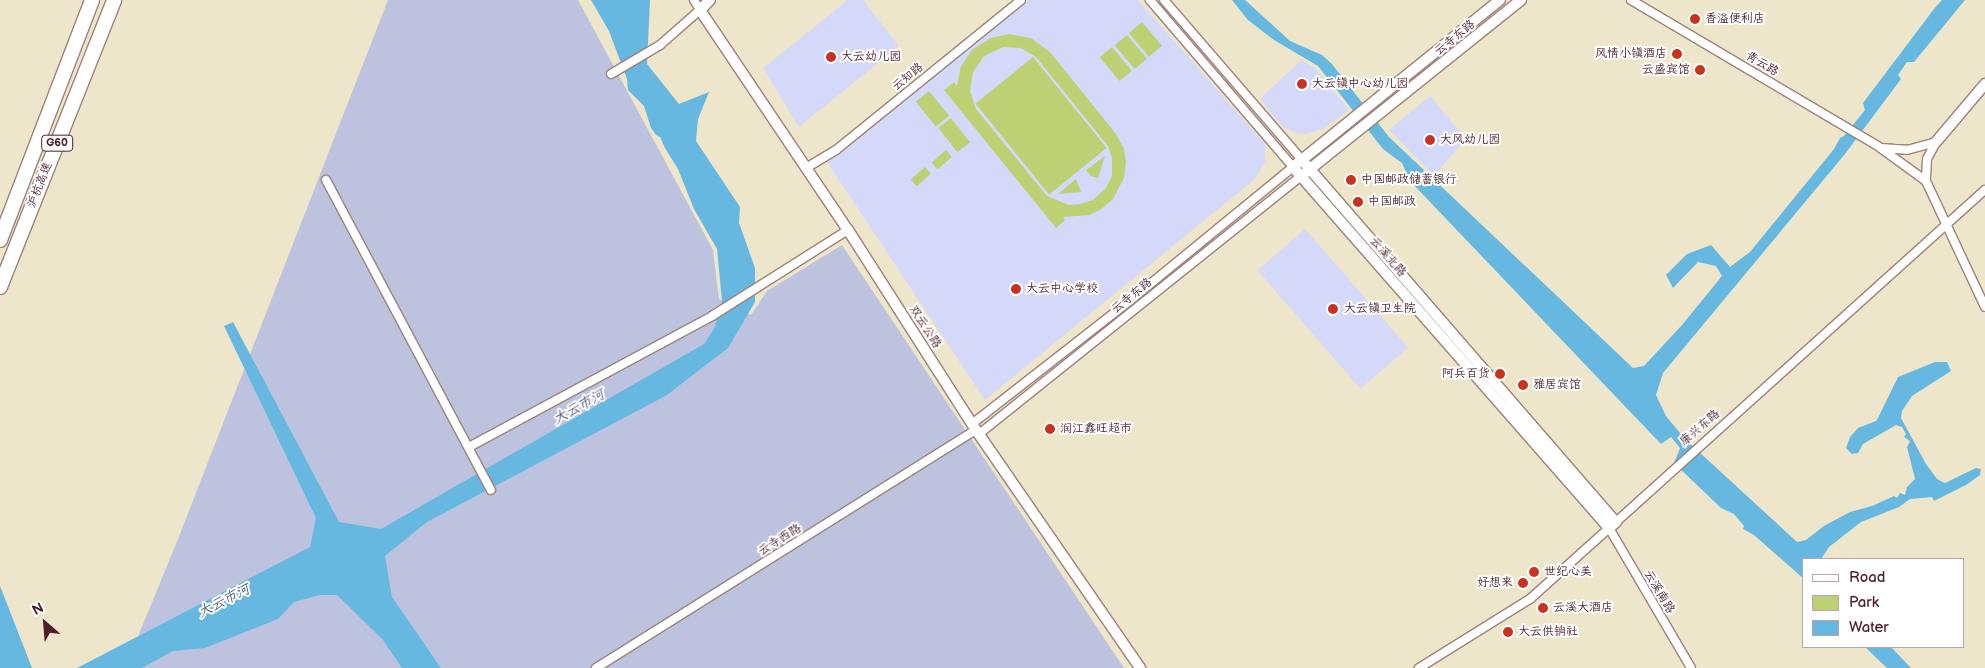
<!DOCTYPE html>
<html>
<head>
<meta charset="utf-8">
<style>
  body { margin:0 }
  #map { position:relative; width:1985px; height:668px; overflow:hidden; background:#eee6ca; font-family:"Balsamiq Sans","LXGW WenKai TC",sans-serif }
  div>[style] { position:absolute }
  .built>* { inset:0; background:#d4d8f9; transform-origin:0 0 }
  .industrial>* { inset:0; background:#bdc3de }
  .green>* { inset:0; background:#bdd073; transform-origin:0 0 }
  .water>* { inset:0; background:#66b8e1 }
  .roads { filter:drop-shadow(1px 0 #9c827a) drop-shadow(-1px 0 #9c827a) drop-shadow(0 1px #9c827a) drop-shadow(0 -1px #9c827a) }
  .street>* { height:8px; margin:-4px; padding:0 4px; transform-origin:4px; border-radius:4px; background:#fff }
  .secondary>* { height:10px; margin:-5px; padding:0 5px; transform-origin:5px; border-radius:5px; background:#fff }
  .highway>* { height:14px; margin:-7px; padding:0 7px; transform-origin:7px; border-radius:7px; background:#fff }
  .dots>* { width:14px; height:14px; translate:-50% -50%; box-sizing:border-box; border:2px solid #fff; border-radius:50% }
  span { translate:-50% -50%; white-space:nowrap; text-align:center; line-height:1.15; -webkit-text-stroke:4px #fff; paint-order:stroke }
  .shield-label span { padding:1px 4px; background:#fff; border:1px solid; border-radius:4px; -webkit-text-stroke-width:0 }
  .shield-label { font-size:11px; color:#4a1f2b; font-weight:700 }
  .poi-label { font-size:12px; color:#4a1f2b }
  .left { translate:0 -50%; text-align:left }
  .right { translate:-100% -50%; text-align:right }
  .street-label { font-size:12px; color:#4a1f2b }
  .water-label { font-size:14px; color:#555c74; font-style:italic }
  .legend { position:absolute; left:1802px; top:558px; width:162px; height:90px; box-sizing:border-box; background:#fff; border:1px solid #b7a5aa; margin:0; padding:6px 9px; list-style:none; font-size:15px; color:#4a1f2b }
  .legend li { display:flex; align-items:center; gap:10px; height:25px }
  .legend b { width:25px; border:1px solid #b7a5aa }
  .north { position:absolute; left:20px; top:598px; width:50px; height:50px; -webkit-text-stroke:4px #fff; paint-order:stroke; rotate:333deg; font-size:14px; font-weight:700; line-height:20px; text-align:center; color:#4a1f2b }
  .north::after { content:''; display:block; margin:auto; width:18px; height:22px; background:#4a1f2b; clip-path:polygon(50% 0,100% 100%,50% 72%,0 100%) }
</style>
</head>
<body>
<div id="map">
  <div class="built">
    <div style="clip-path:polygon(848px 0,863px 0,899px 46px,799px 127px,763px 68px)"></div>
    <div style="clip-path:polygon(1029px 0,1138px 0,1265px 144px,1265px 162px,1256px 178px,985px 400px,827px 162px)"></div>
    <div style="clip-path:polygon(1301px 60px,1315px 68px,1349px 110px,1323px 129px,1305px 134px,1295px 133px,1282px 126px,1260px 99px)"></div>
    <div style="clip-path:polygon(1430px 96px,1463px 135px,1460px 146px,1434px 176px,1389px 130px)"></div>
    <div style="left:1305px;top:229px;width:157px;height:63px;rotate:49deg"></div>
  </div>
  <div class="industrial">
    <div style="clip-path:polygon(388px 0,578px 0,713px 250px,719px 299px,751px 315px,767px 291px,842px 245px,1124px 668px,125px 668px,178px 539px)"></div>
  </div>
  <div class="green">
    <div style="left:1142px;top:22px;width:31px;height:17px;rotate:50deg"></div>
    <div style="clip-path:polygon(evenodd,1008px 34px,1031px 38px,1050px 52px,1116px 134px,1124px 149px,1126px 161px,1124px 178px,1113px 199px,1100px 210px,1089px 215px,1063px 217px,1065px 220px,1056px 228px,944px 90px,954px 82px,957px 86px,961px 66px,973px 49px,991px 38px,1008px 34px,1003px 47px,1021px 48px,1036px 57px,1108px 146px,1112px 158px,1112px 176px,1106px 188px,1093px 200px,1080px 204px,1069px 205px,1047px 196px,976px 109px,970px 91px,973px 72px,984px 56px,1003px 47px)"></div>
    <div style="left:1127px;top:35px;width:31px;height:16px;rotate:50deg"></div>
    <div style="left:1112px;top:47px;width:31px;height:16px;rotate:50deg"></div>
    <div style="left:1033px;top:57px;width:117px;height:74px;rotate:51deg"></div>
    <div style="left:929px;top:91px;width:32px;height:17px;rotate:51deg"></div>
    <div style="left:951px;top:118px;width:31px;height:16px;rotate:52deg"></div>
    <div style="left:946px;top:150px;width:9px;height:19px;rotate:49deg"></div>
    <div style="clip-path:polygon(1105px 156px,1098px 178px,1091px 176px,1086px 170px)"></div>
    <div style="left:925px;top:167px;width:9px;height:19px;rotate:49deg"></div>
    <div style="clip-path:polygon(1076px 179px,1081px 192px,1058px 194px)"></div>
  </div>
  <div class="water">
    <div style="clip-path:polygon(591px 0,650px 0,647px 64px,679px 104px,709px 92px,698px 119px,696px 141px,740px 207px,739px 223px,755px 268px,755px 302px,728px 348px,667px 395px,427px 522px,385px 556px,392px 597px,441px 668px,402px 668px,383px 640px,337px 595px,320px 595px,294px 602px,278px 619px,205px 648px,173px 651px,142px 668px,77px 668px,310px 547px,316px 518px,224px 326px,233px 322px,339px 522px,381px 529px,704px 344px,715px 327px,722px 301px,717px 249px,694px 209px,678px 169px,665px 148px,660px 137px,656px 135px,651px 128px,644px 106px,628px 90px,627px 79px,609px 31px)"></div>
    <div style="clip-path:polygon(1232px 0,1245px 0,1290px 41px,1322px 55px,1332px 64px,1389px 137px,1633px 368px,1644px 366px,1682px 325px,1722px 276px,1716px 266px,1698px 262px,1673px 288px,1666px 275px,1687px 254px,1711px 245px,1730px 267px,1750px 252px,1834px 149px,1840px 138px,1844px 136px,1865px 110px,1863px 103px,1934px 9px,1942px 0,1965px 0,1914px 62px,1907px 62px,1898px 75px,1901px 79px,1845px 154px,1663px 373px,1656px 395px,1666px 416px,1685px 439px,1797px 542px,1806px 540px,1824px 526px,1850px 512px,1872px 506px,1894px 496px,1897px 498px,1900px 493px,1905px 495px,1907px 487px,1915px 479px,1907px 447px,1910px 441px,1904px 437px,1906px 434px,1902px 427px,1896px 425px,1863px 444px,1858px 453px,1852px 454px,1846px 448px,1850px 437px,1858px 428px,1876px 421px,1878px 418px,1898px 377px,1935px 362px,1947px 362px,1951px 371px,1912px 396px,1902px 411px,1901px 418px,1926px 464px,1937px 479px,1945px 483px,1976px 468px,1981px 469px,1980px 475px,1966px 485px,1934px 501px,1932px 497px,1910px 499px,1899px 507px,1861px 522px,1829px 547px,1821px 559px,1804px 559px,1804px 579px,1754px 535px,1743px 529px,1744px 526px,1734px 514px,1721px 508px,1674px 463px,1680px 448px,1671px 437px,1661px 444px,1410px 181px,1402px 163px,1383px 149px,1318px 66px,1274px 40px,1248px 20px)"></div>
    <div style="clip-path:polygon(0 586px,32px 668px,0 668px)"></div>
    <div style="clip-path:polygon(1865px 647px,1891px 647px,1911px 668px,1887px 668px)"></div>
  </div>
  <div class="roads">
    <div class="street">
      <div style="left:1164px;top:0;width:211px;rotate:49.2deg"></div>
      <div style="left:1631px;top:0;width:291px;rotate:30.6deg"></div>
      <div style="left:1881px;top:148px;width:26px;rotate:4deg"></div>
      <div style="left:1907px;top:150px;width:30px;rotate:-15deg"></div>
      <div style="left:611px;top:74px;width:57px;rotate:-30.6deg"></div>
      <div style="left:660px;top:45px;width:53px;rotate:-41.2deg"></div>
      <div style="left:700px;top:10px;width:12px;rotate:-121deg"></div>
      <div style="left:1936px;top:142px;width:19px;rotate:118deg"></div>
      <div style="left:1927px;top:159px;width:22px;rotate:93deg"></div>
      <div style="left:1926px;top:181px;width:139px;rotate:64.9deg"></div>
      <div style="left:1882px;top:149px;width:54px;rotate:36deg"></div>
      <div style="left:806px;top:168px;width:35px;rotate:-31deg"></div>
      <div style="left:836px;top:150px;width:238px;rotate:-39deg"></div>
      <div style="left:326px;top:180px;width:351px;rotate:62deg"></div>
      <div style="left:972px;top:424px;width:204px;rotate:-38deg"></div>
      <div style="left:1133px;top:298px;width:207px;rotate:-39.3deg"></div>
      <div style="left:1293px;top:167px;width:220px;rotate:-130.6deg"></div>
      <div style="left:979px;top:434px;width:413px;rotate:-38.7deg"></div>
      <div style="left:469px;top:447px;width:276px;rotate:-28.3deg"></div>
      <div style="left:712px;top:316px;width:161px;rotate:-32.3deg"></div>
      <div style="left:1616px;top:522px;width:496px;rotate:-42deg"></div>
      <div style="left:596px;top:668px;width:448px;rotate:-32.1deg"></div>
      <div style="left:1419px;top:668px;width:131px;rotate:-31.9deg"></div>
      <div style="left:1530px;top:599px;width:106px;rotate:-41.9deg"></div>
      <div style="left:1609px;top:528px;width:162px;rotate:59.6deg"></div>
    </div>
    <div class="secondary">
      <div style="left:710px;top:0;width:14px;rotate:135deg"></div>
      <div style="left:700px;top:10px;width:265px;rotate:56.1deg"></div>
      <div style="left:848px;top:230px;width:237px;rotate:57.4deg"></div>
      <div style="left:976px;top:430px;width:289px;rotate:55.4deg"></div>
      <div style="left:1936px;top:142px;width:76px;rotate:-49.8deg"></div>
      <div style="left:1302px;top:160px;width:479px;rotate:49.1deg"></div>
      <div style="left:1616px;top:522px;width:9px;rotate:139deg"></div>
      <div style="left:1609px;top:528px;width:480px;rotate:-131.2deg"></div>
      <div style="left:1293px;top:167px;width:266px;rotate:-38.9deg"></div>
      <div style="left:1305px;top:173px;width:277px;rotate:-38.7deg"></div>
    </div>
    <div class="highway">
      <div style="left:0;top:240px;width:257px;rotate:-69deg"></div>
      <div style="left:0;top:287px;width:309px;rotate:-68.3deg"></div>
    </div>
  </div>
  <div class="dots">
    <div style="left:1695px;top:19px;background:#c8321e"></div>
    <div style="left:1677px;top:54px;background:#c8321e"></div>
    <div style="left:831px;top:57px;background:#c8321e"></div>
    <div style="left:1700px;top:70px;background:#c8321e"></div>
    <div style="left:1302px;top:84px;background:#c8321e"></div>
    <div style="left:1430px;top:140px;background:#c8321e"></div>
    <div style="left:1351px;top:180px;background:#c8321e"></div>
    <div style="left:1358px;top:202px;background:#c8321e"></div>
    <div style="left:1016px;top:289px;background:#c8321e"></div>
    <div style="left:1333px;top:309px;background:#c8321e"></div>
    <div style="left:1500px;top:374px;background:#c8321e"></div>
    <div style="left:1523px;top:385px;background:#c8321e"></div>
    <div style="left:1050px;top:429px;background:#c8321e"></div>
    <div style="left:1534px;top:572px;background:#c8321e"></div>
    <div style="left:1523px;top:583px;background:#c8321e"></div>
    <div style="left:1543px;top:608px;background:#c8321e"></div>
    <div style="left:1508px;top:632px;background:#c8321e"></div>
  </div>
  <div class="shield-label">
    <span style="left:57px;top:143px">G60</span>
  </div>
  <div class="poi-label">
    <span class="left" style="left:1705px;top:19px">香溢便利店</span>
    <span class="right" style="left:1667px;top:54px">风情小镇酒店</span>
    <span class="left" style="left:841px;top:57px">大云幼儿园</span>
    <span class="right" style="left:1690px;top:70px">云盛宾馆</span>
    <span class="left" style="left:1312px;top:84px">大云镇中心幼儿园</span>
    <span class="left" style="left:1440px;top:140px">大风幼儿园</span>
    <span class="left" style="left:1361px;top:180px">中国邮政储蓄银行</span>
    <span class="left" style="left:1368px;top:202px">中国邮政</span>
    <span class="left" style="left:1026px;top:289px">大云中心学校</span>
    <span class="left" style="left:1344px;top:309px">大云镇卫生院</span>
    <span class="right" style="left:1490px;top:374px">阿兵百货</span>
    <span class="left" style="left:1533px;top:385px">雅居宾馆</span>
    <span class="left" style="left:1060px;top:429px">润江鑫旺超市</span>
    <span class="left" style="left:1544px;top:572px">世纪心美</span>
    <span class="right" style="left:1513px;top:583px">好想来</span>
    <span class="left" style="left:1553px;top:608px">云溪大酒店</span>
    <span class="left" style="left:1518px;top:632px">大云供销社</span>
  </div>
  <div class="street-label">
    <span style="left:1455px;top:38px;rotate:-39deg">云寺东路</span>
    <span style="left:1762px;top:64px;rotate:31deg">青云路</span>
    <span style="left:908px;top:77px;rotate:-39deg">云知路</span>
    <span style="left:40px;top:185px;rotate:-68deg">沪杭高速</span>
    <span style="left:1388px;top:257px;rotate:49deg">云溪北路</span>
    <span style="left:1132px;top:296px;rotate:-39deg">云寺东路</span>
    <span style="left:925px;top:327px;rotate:57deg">双云公路</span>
    <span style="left:1700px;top:428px;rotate:-41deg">康兴东路</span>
    <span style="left:780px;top:540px;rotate:-32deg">云寺西路</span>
    <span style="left:1659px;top:592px;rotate:59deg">云溪南路</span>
  </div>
  <div class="water-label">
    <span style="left:579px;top:407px;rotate:-29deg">大云市河</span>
    <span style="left:224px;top:601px;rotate:-27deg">大云市河</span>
  </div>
  <ul class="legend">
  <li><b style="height:6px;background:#fff"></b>Road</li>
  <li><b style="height:14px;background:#bdd073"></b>Park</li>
  <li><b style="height:14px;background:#66b8e1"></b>Water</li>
  </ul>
  <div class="north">N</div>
</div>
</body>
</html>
